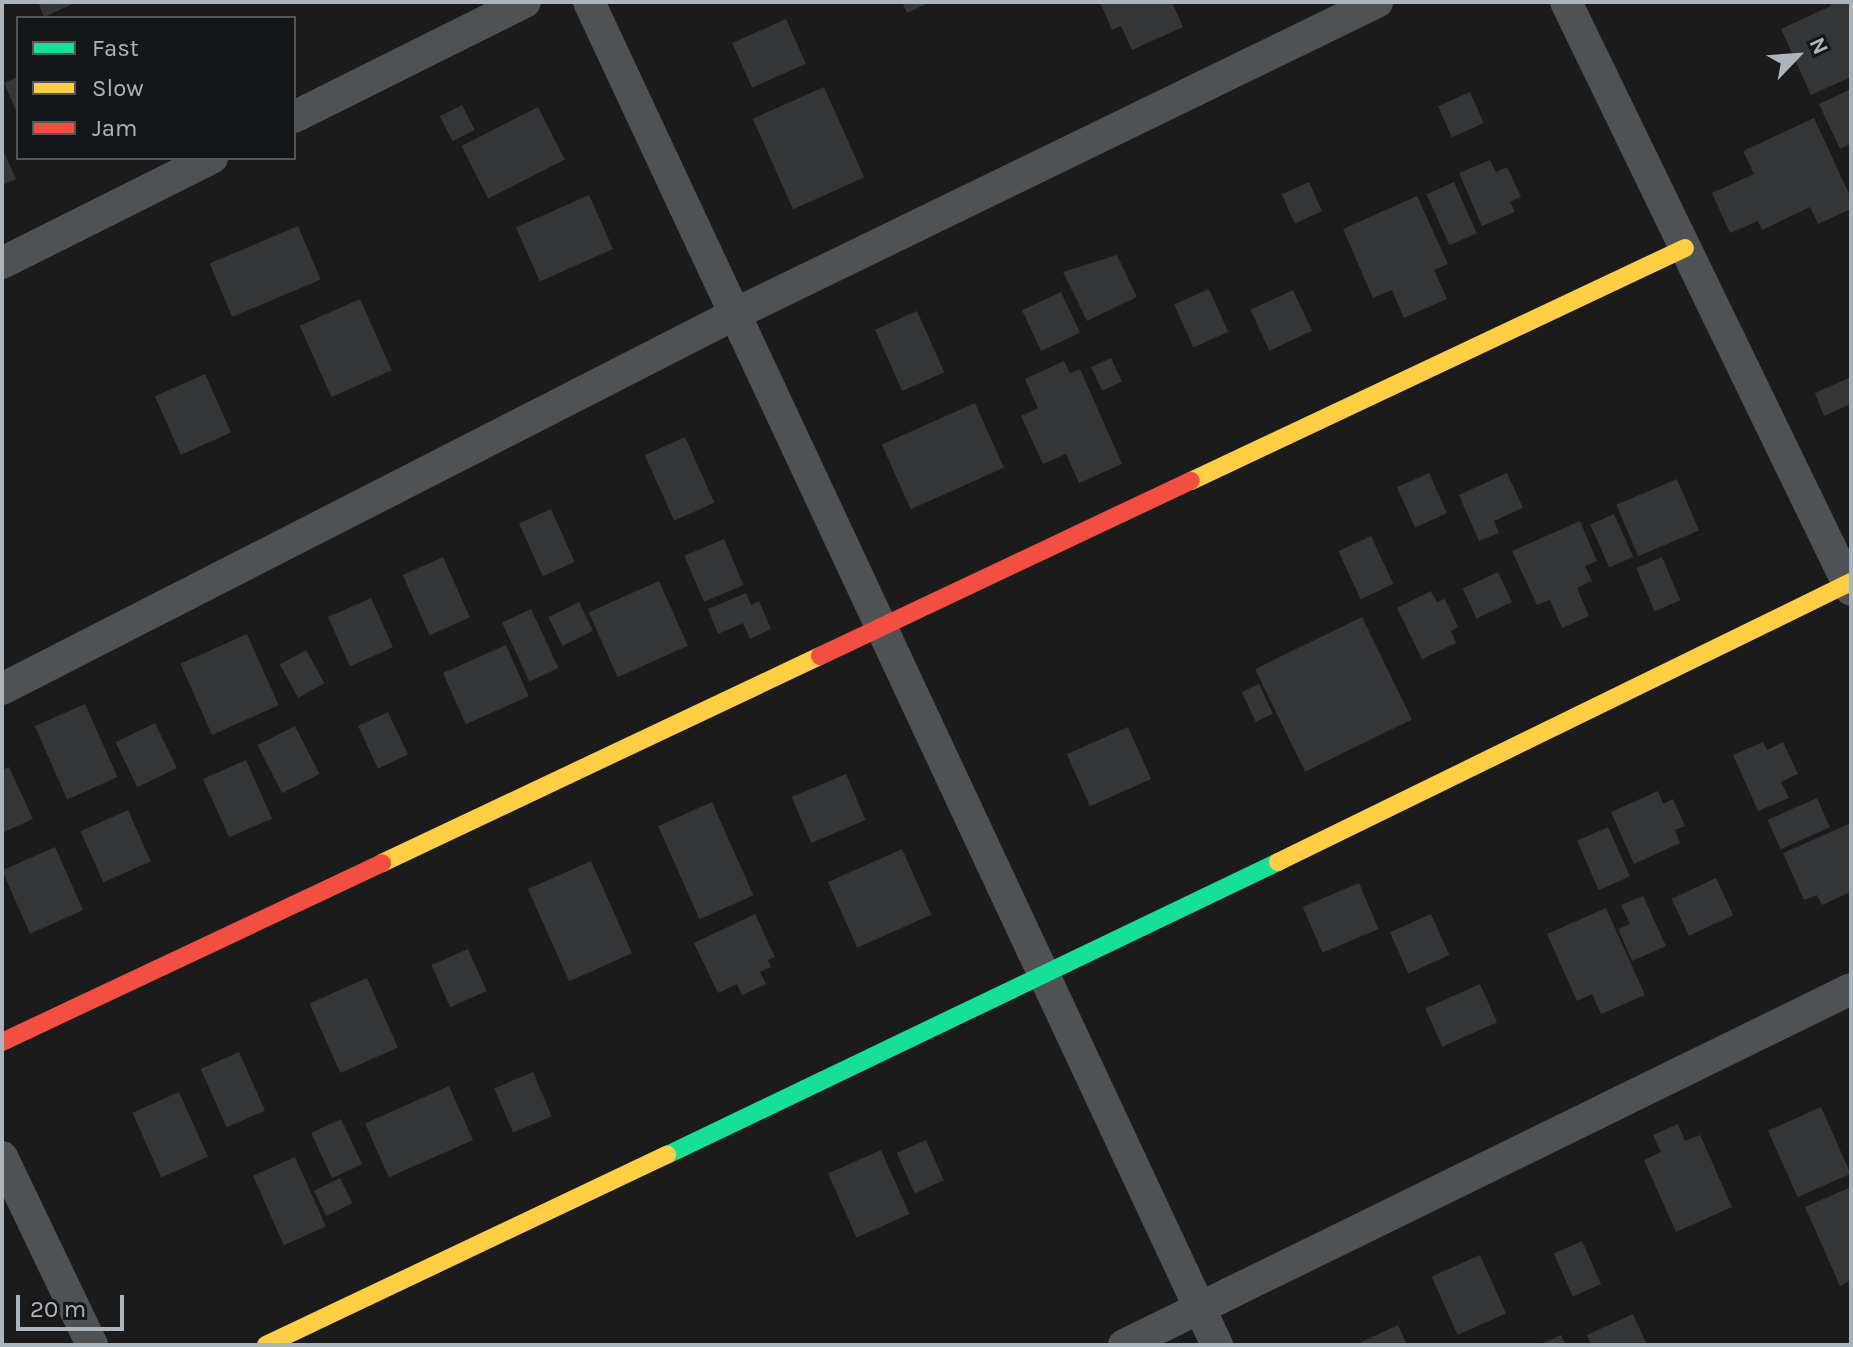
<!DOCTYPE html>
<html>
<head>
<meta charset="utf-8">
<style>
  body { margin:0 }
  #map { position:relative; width:1853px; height:1347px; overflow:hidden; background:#1b1b1c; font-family:Karla,sans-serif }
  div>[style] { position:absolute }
  .building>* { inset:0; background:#343536; transform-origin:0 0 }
  .street>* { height:32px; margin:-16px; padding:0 16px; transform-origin:16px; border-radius:16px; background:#4f5255 }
  .fast>* { height:18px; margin:-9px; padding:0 9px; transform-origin:9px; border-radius:9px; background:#16e098 }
  .slow>* { height:18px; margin:-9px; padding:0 9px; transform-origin:9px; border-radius:9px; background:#ffcf43 }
  .jam>* { height:18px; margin:-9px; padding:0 9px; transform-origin:9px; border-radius:9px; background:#f24e42 }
  span { translate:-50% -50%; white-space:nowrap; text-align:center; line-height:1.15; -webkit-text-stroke:8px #151618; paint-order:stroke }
  .frame { position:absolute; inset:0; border:4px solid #adb5bc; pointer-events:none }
  .legend { position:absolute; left:16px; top:16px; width:280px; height:144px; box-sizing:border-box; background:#151618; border:2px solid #52565a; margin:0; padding:10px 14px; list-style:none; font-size:24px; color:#adb5bc }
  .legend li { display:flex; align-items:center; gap:16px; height:40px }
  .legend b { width:40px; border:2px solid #52565a }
  .north { position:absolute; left:1757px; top:16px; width:80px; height:80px; -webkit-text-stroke:6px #151618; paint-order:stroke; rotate:65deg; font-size:22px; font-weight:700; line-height:32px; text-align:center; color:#adb5bc }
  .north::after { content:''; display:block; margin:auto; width:28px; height:36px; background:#adb5bc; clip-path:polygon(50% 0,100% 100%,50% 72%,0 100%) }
  .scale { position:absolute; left:16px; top:1295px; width:108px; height:36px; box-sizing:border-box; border:4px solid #adb5bc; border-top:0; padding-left:10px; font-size:24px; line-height:28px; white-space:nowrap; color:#adb5bc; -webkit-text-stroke:6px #151618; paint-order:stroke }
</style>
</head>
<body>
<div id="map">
  <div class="building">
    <div style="clip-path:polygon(38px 2px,77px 2px,44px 17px)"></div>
    <div style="clip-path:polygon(902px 2px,930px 2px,907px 13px)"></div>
    <div style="clip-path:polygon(1100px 2px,1172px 2px,1183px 27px,1132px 50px,1121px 26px,1112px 30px)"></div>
    <div style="clip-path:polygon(1829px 2px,1851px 2px,1851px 77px,1811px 95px,1781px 29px,1831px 6px)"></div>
    <div style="left:786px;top:19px;width:49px;height:59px;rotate:66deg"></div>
    <div style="clip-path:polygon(18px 77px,18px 115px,4px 83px)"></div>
    <div style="left:824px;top:87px;width:99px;height:78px;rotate:66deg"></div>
    <div style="clip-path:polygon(1851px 89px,1851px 144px,1840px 149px,1819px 104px)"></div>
    <div style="left:1470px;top:92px;width:34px;height:35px;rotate:66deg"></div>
    <div style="left:462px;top:105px;width:28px;height:25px;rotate:63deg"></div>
    <div style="left:538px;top:107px;width:59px;height:86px;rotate:63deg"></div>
    <div style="clip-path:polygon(1814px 118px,1851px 198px,1851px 209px,1818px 224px,1810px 207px,1762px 230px,1758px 221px,1730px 233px,1712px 193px,1754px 174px,1743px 151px)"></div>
    <div style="clip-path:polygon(2px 148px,16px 179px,2px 185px)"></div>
    <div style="clip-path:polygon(1490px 160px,1496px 172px,1507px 167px,1521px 197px,1510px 202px,1515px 212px,1482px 226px,1459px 173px)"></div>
    <div style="left:1309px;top:182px;width:32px;height:30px;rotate:66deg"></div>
    <div style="left:1454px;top:182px;width:56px;height:30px;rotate:66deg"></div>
    <div style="left:589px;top:195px;width:59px;height:80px;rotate:66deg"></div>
    <div style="clip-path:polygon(1417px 196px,1448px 264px,1434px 270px,1447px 299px,1404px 318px,1392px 290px,1373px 298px,1343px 229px)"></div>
    <div style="left:298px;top:226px;width:58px;height:96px;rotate:67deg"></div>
    <div style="clip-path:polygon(1117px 255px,1137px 297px,1087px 321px,1063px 272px)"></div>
    <div style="left:1209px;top:289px;width:47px;height:38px;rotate:66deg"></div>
    <div style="left:1293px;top:290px;width:45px;height:47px;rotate:65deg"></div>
    <div style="left:1061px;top:292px;width:45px;height:43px;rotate:65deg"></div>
    <div style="left:360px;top:299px;width:78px;height:66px;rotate:66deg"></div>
    <div style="left:917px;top:311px;width:67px;height:46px;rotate:66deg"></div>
    <div style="left:1111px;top:358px;width:26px;height:22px;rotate:65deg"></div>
    <div style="clip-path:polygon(1064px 361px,1070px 373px,1080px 369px,1122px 464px,1079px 483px,1066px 454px,1043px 464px,1021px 416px,1038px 408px,1025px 379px)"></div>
    <div style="left:205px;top:374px;width:64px;height:55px;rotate:66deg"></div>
    <div style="clip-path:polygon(1849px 378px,1851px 404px,1824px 416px,1815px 393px)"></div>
    <div style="left:975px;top:403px;width:71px;height:102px;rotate:66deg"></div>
    <div style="left:685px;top:437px;width:72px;height:44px;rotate:66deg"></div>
    <div style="left:1429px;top:473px;width:44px;height:35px;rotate:66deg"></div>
    <div style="clip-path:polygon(1507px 473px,1523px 508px,1494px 521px,1499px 533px,1479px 541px,1459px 495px)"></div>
    <div style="left:1677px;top:479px;width:56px;height:66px;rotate:67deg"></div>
    <div style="left:551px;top:509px;width:58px;height:35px;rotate:66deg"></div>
    <div style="left:1614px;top:514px;width:47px;height:26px;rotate:66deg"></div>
    <div style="clip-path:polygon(1580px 521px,1597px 561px,1585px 566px,1592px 581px,1577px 588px,1589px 616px,1562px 628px,1550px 600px,1537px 605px,1512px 551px)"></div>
    <div style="left:1371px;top:536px;width:53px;height:36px;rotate:65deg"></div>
    <div style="left:724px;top:539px;width:50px;height:43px;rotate:67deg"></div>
    <div style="left:443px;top:557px;width:66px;height:44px;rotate:66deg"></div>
    <div style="left:1662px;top:557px;width:47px;height:28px;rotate:67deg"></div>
    <div style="left:1498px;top:572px;width:33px;height:39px;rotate:65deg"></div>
    <div style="left:659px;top:581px;width:71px;height:77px;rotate:66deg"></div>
    <div style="clip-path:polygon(1431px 591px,1437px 602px,1445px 599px,1458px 627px,1451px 631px,1456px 643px,1422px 659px,1397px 608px)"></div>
    <div style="clip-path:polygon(746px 593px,751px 605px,759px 601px,771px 629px,750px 639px,743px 623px,718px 634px,708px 609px)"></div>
    <div style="left:371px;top:598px;width:54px;height:47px;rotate:66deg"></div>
    <div style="left:579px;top:602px;width:32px;height:34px;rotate:64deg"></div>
    <div style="left:531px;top:609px;width:65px;height:32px;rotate:65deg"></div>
    <div style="left:1362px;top:617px;width:114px;height:119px;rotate:64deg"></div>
    <div style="left:247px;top:634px;width:78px;height:73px;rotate:66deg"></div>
    <div style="left:506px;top:645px;width:56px;height:69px;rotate:66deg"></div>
    <div style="left:306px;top:650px;width:38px;height:30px;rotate:61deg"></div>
    <div style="left:1259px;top:684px;width:33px;height:19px;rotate:65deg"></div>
    <div style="left:85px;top:704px;width:80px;height:55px;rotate:66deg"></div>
    <div style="left:388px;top:712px;width:47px;height:33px;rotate:65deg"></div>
    <div style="left:155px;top:723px;width:50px;height:44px;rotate:64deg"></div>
    <div style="left:295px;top:726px;width:54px;height:42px;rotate:63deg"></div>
    <div style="left:1128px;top:727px;width:57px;height:67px;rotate:66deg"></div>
    <div style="clip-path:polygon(1763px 742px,1767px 750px,1783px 742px,1798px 774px,1781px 782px,1789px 798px,1758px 811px,1733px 755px)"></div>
    <div style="left:246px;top:760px;width:64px;height:47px;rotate:66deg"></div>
    <div style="clip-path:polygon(9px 767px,33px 819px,2px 833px,2px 770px)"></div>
    <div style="left:846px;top:774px;width:50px;height:59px;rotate:67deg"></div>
    <div style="clip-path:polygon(1658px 791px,1663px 804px,1673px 799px,1685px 826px,1675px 830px,1680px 843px,1634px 864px,1611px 812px)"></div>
    <div style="left:1817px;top:798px;width:32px;height:54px;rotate:66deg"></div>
    <div style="left:712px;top:802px;width:102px;height:59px;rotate:66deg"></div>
    <div style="left:128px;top:810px;width:56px;height:52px;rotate:66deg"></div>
    <div style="clip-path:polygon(1851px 823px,1851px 892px,1822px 905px,1817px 895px,1804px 900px,1783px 853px)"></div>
    <div style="left:1608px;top:827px;width:54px;height:34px;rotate:66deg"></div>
    <div style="left:55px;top:847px;width:69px;height:58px;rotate:66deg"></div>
    <div style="left:902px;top:849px;width:72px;height:81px;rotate:66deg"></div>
    <div style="left:591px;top:861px;width:101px;height:69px;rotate:66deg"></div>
    <div style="left:1716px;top:878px;width:41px;height:49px;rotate:65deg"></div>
    <div style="left:1359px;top:883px;width:50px;height:61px;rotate:67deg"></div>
    <div style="clip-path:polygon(1643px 896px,1666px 946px,1632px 961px,1618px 929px,1630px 924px,1621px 905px)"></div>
    <div style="clip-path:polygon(1606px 908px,1645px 995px,1601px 1014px,1592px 994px,1577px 1001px,1547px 934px)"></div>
    <div style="clip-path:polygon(755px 914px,775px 957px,768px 960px,771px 967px,760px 972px,766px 984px,742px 995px,737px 984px,718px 993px,694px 943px)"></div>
    <div style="left:1431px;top:914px;width:45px;height:45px;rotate:66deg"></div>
    <div style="left:468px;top:949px;width:46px;height:40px;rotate:66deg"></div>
    <div style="left:367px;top:978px;width:76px;height:63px;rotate:66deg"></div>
    <div style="left:1480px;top:984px;width:42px;height:60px;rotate:66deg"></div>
    <div style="left:239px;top:1052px;width:64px;height:42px;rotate:66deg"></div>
    <div style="left:533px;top:1072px;width:48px;height:42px;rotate:67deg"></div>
    <div style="left:449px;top:1086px;width:59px;height:92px;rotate:66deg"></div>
    <div style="left:179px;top:1092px;width:71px;height:51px;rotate:66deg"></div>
    <div style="left:1821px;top:1107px;width:73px;height:58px;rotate:66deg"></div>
    <div style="left:341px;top:1119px;width:50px;height:33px;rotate:65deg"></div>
    <div style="clip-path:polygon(1678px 1124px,1685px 1141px,1700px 1135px,1732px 1207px,1676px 1232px,1644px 1160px,1661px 1152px,1653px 1135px)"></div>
    <div style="left:926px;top:1140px;width:44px;height:32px;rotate:66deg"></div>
    <div style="left:881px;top:1150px;width:70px;height:58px;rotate:66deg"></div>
    <div style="left:295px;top:1157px;width:76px;height:46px;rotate:66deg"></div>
    <div style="left:340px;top:1178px;width:28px;height:29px;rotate:64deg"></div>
    <div style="clip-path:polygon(1851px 1187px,1851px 1280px,1840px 1286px,1805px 1207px)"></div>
    <div style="left:1582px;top:1241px;width:47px;height:31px;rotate:66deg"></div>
    <div style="left:1480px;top:1255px;width:64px;height:53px;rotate:66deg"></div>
    <div style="clip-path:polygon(1633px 1314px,1647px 1345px,1591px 1345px,1587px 1335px)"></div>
    <div style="clip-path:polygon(1398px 1325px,1407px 1345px,1363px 1345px,1361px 1342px)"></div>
    <div style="clip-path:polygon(1561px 1335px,1566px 1345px,1538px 1345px)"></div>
  </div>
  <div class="street">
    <div style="left:589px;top:2px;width:1483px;rotate:64.94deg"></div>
    <div style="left:1566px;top:2px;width:653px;rotate:64.14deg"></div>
    <div style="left:294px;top:117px;width:258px;rotate:-26.5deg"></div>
    <div style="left:2px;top:263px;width:235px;rotate:-26.6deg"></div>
    <div style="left:2px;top:689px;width:823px;rotate:-27.09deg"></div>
    <div style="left:735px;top:314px;width:714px;rotate:-25.92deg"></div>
    <div style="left:2px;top:1157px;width:208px;rotate:64.4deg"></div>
    <div style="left:1124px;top:1345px;width:809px;rotate:-26.09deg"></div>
  </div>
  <div class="fast">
    <div style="left:667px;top:1155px;width:678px;rotate:-25.62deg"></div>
  </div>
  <div class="slow">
    <div style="left:1191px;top:481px;width:546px;rotate:-25.25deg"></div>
    <div style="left:1278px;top:862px;width:638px;rotate:-26.04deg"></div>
    <div style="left:382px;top:863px;width:484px;rotate:-25.3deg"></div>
    <div style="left:266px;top:1345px;width:444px;rotate:-25.4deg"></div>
  </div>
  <div class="jam">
    <div style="left:820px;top:656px;width:410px;rotate:-25.3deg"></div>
    <div style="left:2px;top:1042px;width:420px;rotate:-25.2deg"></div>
  </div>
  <div class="frame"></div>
  <ul class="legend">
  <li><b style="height:10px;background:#16e098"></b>Fast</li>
  <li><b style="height:10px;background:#ffcf43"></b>Slow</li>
  <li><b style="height:10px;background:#f24e42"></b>Jam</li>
  </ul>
  <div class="north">N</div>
  <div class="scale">20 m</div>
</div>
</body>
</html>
